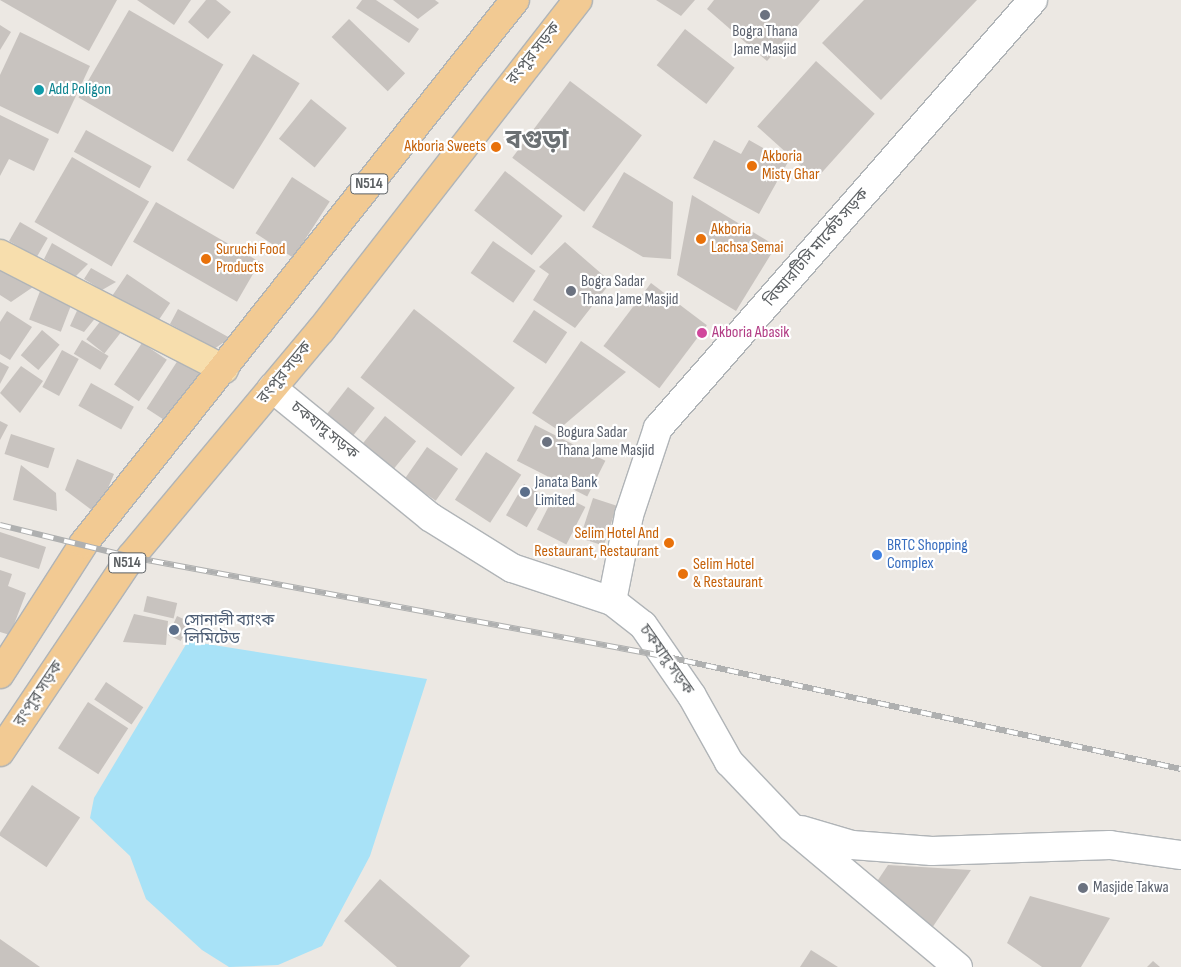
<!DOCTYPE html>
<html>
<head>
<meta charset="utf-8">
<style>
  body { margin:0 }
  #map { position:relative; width:1181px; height:967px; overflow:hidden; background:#ece8e3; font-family:"Sofia Sans Condensed","Noto Sans Bengali",sans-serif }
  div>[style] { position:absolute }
  .water>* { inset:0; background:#a8e2f7 }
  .building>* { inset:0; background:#c8c3bf; transform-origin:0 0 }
  .roads { filter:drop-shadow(1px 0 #b0b4b7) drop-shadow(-1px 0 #b0b4b7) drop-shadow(0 1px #b0b4b7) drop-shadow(0 -1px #b0b4b7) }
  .minor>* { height:28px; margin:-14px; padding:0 14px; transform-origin:14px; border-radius:14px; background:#fff }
  .major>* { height:28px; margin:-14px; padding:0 14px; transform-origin:14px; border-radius:14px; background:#f7dead }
  .highway>* { height:28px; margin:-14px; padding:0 14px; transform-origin:14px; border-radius:14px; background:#f2ca93 }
  .rail>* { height:5.5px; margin-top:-2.75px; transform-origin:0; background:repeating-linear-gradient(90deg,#fff 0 11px,#afb0b0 0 22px); box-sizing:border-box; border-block:1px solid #afb0b0 }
  .dots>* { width:14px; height:14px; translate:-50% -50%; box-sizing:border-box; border:2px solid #fff; border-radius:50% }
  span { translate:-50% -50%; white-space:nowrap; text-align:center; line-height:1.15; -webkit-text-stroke:4.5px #fff; paint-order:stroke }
  .shield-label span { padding:1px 4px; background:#fff; border:1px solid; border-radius:4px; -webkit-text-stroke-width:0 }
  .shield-label { font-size:15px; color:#5b5f62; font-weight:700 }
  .worship-label { font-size:16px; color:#5b616d }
  .left { translate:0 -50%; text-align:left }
  .street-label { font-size:16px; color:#5b5f62 }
  .culture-label { font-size:16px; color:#0d838f }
  .food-label { font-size:16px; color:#c56008 }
  .right { translate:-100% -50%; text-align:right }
  .hotel-label { font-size:16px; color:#b23c85 }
  .service-label { font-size:16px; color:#4e5e75 }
  .shop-label { font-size:16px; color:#366cbe }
  .town-label { font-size:26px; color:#6c7174; font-weight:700 }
</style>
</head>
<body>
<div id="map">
  <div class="water">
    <div style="clip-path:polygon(188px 641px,427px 679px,370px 856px,322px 946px,278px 965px,229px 967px,202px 950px,146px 899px,130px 856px,90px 818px,94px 798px)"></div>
  </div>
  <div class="building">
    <div style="clip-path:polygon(0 0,117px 0,89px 51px)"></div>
    <div style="clip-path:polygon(137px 0,191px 0,174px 25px)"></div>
    <div style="clip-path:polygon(206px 0,216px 0,231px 12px,208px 39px,188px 22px)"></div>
    <div style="clip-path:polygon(362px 0,376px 0,419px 29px,409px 43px,356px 8px)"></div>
    <div style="clip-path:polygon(393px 0,435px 0,439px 3px,418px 19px)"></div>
    <div style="clip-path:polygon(656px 0,695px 0,681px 16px)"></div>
    <div style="clip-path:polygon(714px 0,820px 0,767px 61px,707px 9px)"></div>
    <div style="clip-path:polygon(864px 0,977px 0,881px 100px,822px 43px)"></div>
    <div style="left:129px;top:10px;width:109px;height:101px;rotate:30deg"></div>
    <div style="left:349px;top:19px;width:78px;height:25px;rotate:44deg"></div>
    <div style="clip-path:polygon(0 25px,11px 32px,0 50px)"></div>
    <div style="left:685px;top:29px;width:63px;height:46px;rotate:38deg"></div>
    <div style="clip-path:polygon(20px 32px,90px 66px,58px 134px,0 106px,0 75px)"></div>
    <div style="left:253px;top:54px;width:55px;height:125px;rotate:32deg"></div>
    <div style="left:816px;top:61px;width:79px;height:88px;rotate:42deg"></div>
    <div style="left:570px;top:81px;width:90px;height:96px;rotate:37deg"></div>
    <div style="left:311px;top:99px;width:46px;height:51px;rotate:39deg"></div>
    <div style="clip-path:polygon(0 115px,49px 139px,34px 171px,9px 159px,0 176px)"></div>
    <div style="left:86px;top:130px;width:75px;height:25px;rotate:29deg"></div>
    <div style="clip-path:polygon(714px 140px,741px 154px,749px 140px,788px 162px,759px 214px,693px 178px)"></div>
    <div style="left:72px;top:157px;width:89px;height:75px;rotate:30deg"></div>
    <div style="left:505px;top:171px;width:73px;height:50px;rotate:38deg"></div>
    <div style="clip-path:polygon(624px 172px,673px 202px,671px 259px,643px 257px,592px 227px)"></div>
    <div style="left:292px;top:177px;width:45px;height:67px;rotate:33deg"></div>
    <div style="clip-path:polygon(692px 195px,776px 246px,736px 311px,677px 275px)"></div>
    <div style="left:156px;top:202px;width:120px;height:46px;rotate:30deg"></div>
    <div style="left:20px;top:222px;width:32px;height:22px;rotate:30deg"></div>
    <div style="left:493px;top:241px;width:52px;height:39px;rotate:35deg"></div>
    <div style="clip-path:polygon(565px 242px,611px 282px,575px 328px,533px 300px,549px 274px,539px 267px)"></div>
    <div style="clip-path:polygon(52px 243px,88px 264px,75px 277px,44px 259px)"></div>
    <div style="clip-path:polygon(0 260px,36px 285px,11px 302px,0 295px)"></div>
    <div style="clip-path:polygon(91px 268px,116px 282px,102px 290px,84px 279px)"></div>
    <div style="left:127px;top:274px;width:52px;height:26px;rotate:34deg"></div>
    <div style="left:651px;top:283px;width:70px;height:79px;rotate:37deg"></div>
    <div style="left:42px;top:286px;width:34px;height:36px;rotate:21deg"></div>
    <div style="clip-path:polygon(81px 302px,97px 316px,84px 332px,70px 326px)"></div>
    <div style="clip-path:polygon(178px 309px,230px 338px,214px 349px,170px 324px)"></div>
    <div style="left:414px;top:309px;width:128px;height:87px;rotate:38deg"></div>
    <div style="left:534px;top:310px;width:40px;height:38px;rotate:34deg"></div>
    <div style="clip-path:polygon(7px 311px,32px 327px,10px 360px,0 354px,0 322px)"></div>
    <div style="left:106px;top:314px;width:23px;height:32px;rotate:38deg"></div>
    <div style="left:42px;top:330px;width:23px;height:33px;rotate:40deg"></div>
    <div style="left:82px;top:340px;width:31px;height:16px;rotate:31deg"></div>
    <div style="clip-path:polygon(581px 341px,626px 372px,558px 430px,532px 413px)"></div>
    <div style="left:142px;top:343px;width:30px;height:50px;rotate:34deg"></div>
    <div style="left:62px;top:350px;width:19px;height:42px;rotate:28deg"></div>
    <div style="left:182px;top:354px;width:27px;height:65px;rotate:33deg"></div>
    <div style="clip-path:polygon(0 362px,9px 367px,0 384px)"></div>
    <div style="clip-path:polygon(21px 366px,43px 381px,20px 413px,0 393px)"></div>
    <div style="left:91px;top:383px;width:49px;height:26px;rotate:29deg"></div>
    <div style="left:348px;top:387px;width:34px;height:37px;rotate:38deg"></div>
    <div style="left:385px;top:416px;width:40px;height:36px;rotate:39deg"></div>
    <div style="clip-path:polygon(0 421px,8px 425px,0 440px)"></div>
    <div style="left:535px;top:425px;width:79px;height:40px;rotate:27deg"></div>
    <div style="left:11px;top:434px;width:46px;height:21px;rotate:18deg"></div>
    <div style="left:427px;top:447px;width:38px;height:39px;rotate:35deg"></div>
    <div style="left:486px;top:452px;width:42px;height:57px;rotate:33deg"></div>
    <div style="clip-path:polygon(77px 459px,114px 474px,97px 514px,65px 490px)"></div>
    <div style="clip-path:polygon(21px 465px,56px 493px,57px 511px,13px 500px)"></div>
    <div style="left:524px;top:484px;width:24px;height:36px;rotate:30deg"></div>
    <div style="left:556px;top:492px;width:33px;height:42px;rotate:27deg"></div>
    <div style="left:593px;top:498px;width:25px;height:42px;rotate:18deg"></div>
    <div style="clip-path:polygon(0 532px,46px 547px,39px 569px,0 557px)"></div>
    <div style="clip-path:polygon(0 570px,12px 574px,8px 586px,26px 593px,10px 635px,0 632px)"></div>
    <div style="left:147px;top:596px;width:31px;height:16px;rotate:13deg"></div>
    <div style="clip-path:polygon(134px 614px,168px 621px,166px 645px,123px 642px)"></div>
    <div style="left:177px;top:616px;width:14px;height:21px;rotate:25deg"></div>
    <div style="left:106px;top:682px;width:45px;height:21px;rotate:34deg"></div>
    <div style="left:88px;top:702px;width:48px;height:55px;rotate:33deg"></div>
    <div style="left:32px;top:785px;width:58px;height:60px;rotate:34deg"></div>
    <div style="clip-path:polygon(888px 865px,971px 870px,932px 928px,876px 883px)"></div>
    <div style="clip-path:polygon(380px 879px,470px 956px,460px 967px,397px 967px,344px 921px)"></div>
    <div style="clip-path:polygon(1030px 896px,1110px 918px,1081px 967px,1042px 967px,1007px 943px)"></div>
    <div style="clip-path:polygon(0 939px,40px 967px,0 967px)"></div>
    <div style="clip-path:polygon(811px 950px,838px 967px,800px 967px)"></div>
    <div style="clip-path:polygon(1153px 961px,1160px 967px,1147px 967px)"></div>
  </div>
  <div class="roads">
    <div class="minor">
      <div style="left:272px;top:388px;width:204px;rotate:39.2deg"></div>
      <div style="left:430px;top:517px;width:97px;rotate:31.9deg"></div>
      <div style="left:512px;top:568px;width:105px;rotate:18.3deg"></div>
      <div style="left:612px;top:601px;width:39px;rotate:38deg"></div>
      <div style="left:643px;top:625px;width:86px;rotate:55.4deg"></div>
      <div style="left:692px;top:696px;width:76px;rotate:60.7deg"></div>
      <div style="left:729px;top:762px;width:90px;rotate:46.4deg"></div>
      <div style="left:791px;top:827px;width:218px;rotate:40deg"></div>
      <div style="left:612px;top:601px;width:88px;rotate:-78.8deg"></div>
      <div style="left:629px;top:515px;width:92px;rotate:-71.6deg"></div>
      <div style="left:658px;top:428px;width:569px;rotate:-48.78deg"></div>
      <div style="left:801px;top:830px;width:53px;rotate:16.4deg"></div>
      <div style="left:852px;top:845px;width:80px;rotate:4.3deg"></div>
      <div style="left:932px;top:851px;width:178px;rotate:-1.9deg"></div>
      <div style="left:1110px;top:845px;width:72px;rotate:8deg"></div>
    </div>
    <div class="major">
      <div style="left:0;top:254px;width:252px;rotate:27.2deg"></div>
    </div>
    <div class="highway">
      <div style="left:0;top:674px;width:156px;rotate:-57.3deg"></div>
      <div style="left:84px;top:543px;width:693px;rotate:-51.56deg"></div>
      <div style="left:0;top:752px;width:235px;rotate:-56.1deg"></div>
      <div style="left:131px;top:557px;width:296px;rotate:-50.1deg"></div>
      <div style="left:321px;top:330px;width:418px;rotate:-52.1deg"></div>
    </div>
  </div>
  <div class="rail">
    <div style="left:0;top:525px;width:135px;rotate:13.7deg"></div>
    <div style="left:131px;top:557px;width:541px;rotate:10.54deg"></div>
    <div style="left:663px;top:656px;width:530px;rotate:12.31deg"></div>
  </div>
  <div class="dots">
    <div style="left:765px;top:15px;background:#6b7280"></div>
    <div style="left:39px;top:90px;background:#0f9aa8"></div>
    <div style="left:496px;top:147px;background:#e8710a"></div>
    <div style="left:752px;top:166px;background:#e8710a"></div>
    <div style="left:701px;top:239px;background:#e8710a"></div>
    <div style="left:206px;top:259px;background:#e8710a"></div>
    <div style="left:571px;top:291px;background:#6b7280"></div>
    <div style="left:702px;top:333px;background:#d1479c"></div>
    <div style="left:547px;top:442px;background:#6b7280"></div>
    <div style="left:525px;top:492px;background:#5c6f8a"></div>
    <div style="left:669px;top:543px;background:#e8710a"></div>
    <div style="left:877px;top:555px;background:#3f7fe0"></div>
    <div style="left:683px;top:574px;background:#e8710a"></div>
    <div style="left:174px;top:630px;background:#5c6f8a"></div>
    <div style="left:1083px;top:888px;background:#6b7280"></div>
  </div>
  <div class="shield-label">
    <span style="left:369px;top:184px">N514</span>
    <span style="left:127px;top:563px">N514</span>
  </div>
  <div class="worship-label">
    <span style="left:765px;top:41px">Bogra Thana<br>Jame Masjid</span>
    <span class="left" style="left:581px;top:291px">Bogra Sadar<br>Thana Jame Masjid</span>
    <span class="left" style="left:557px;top:442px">Bogura Sadar<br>Thana Jame Masjid</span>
    <span class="left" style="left:1093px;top:888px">Masjide Takwa</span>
  </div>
  <div class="street-label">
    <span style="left:534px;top:54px;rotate:-51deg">রংপুর সড়ক</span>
    <span style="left:817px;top:248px;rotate:-49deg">বিআরটিসি মার্কেট সড়ক</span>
    <span style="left:285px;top:373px;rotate:-50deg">রংপুর সড়ক</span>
    <span style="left:324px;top:431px;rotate:39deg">চকযাদু সড়ক</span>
    <span style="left:666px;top:660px;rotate:55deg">চকযাদু সড়ক</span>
    <span style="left:39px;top:694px;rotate:-56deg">রংপুর সড়ক</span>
  </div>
  <div class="culture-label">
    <span class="left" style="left:49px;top:90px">Add Poligon</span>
  </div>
  <div class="food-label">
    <span class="right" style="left:486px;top:147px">Akboria Sweets</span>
    <span class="left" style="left:762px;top:166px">Akboria<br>Misty Ghar</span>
    <span class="left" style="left:711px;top:239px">Akboria<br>Lachsa Semai</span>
    <span class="left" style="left:216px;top:259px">Suruchi Food<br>Products</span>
    <span class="right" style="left:659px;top:543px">Selim Hotel And<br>Restaurant, Restaurant</span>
    <span class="left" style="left:693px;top:574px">Selim Hotel<br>&amp; Restaurant</span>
  </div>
  <div class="hotel-label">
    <span class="left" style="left:712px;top:333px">Akboria Abasik</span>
  </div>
  <div class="service-label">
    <span class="left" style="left:535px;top:492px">Janata Bank<br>Limited</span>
    <span class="left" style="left:184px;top:630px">সোনালী ব্যাংক<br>লিমিটেড</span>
  </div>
  <div class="shop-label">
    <span class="left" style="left:887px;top:555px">BRTC Shopping<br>Complex</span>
  </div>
  <div class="town-label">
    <span style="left:537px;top:141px">বগুড়া</span>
  </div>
</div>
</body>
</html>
